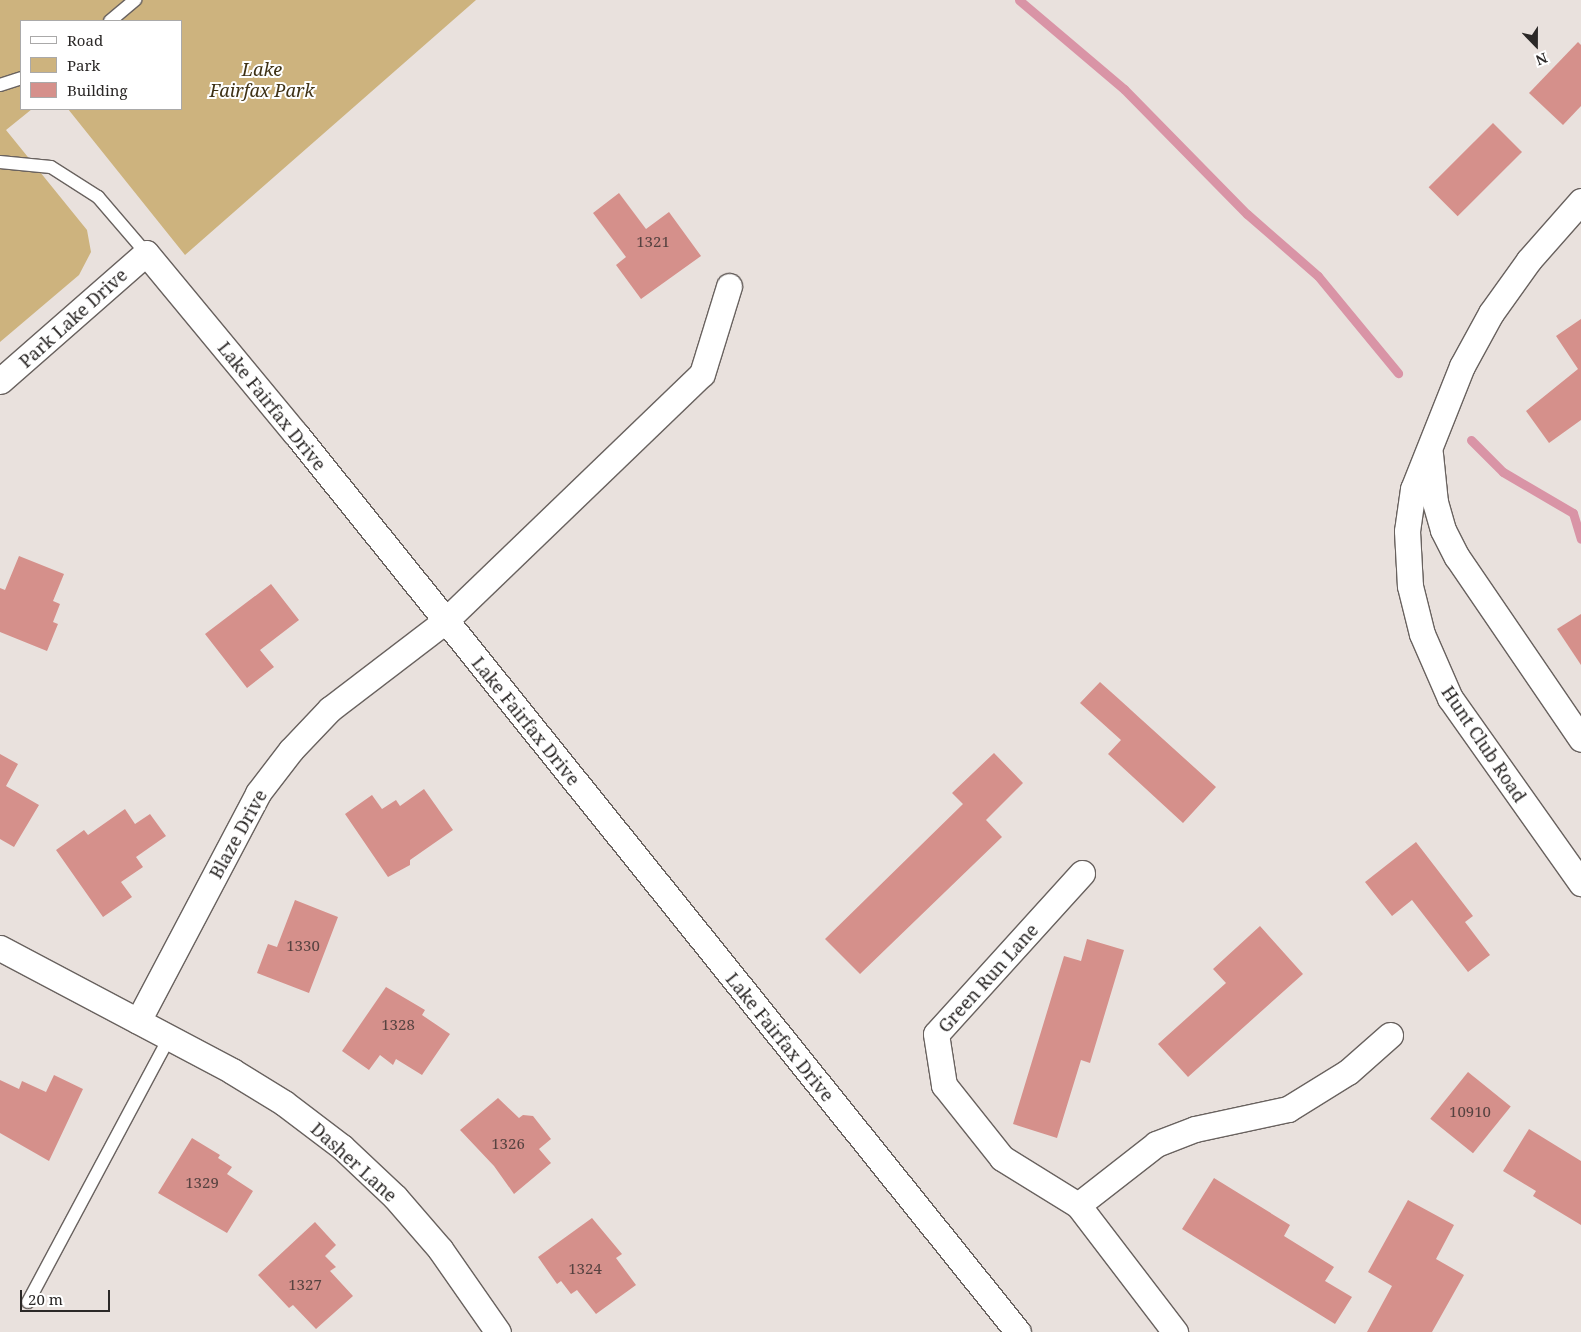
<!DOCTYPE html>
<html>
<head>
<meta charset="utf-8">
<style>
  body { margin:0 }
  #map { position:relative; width:1581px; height:1332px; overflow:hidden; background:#e9e1dd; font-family:"Noto Serif",serif }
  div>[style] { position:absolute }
  .green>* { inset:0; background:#cdb37e }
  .stream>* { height:9px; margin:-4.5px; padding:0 4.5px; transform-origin:4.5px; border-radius:4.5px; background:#d994a6 }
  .building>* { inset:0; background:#d5908b; transform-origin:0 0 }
  .roads { filter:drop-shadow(1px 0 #69625f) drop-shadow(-1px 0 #69625f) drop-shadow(0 1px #69625f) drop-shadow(0 -1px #69625f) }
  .service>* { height:12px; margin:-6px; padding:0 6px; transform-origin:6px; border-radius:6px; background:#fff }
  .minor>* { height:25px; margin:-12.5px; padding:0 12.5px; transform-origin:12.5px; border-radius:12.5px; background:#fff }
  span { translate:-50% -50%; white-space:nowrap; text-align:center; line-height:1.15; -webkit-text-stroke:4px #fff; paint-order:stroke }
  .number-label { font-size:15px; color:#564240 }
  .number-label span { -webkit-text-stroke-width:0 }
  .park-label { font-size:18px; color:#3e3115; font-style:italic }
  .street-label { font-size:18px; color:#2b2827 }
  .legend { position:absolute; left:20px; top:20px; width:162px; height:90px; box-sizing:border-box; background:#fff; border:1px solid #aaa9a9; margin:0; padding:6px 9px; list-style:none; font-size:15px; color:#2b2827 }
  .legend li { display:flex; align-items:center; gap:10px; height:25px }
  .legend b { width:25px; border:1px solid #aaa9a9 }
  .north { position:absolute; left:1511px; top:20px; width:50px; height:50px; -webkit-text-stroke:4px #fff; paint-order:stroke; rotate:158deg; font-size:14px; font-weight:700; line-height:20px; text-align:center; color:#2b2827 }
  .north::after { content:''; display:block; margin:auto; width:18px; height:22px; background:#2b2827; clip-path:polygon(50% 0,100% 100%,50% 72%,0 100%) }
  .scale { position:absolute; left:20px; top:1290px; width:90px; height:22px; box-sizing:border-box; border:2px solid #2b2827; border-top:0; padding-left:6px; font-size:15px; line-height:18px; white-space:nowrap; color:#2b2827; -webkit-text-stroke:4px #fff; paint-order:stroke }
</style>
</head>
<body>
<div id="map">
  <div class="green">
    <div style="clip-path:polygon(0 0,476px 0,185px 255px,68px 109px,181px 109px,181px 21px,21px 21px,21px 109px,32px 109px,6px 130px,87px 230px,91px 252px,79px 275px,0 342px)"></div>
  </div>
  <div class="stream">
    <div style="left:1019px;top:0;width:138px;rotate:40.3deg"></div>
    <div style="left:1124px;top:89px;width:175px;rotate:45.5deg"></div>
    <div style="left:1247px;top:214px;width:94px;rotate:41.1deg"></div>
    <div style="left:1318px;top:276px;width:126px;rotate:50.5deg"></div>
    <div style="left:1471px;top:440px;width:45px;rotate:45deg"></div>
    <div style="left:1503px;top:472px;width:81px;rotate:30.4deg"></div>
    <div style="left:1573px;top:513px;width:27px;rotate:73deg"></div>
  </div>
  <div class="building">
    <div style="clip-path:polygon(1578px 42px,1581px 45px,1581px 106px,1563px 125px,1529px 93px)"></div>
    <div style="left:1493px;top:123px;width:41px;height:91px;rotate:45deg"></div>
    <div style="clip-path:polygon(619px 193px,646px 229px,669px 212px,701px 256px,641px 299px,616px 265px,626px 257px,593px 213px)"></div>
    <div style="clip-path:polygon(1581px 319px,1581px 420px,1549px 443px,1526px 411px,1578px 369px,1556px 336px)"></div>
    <div style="clip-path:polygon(19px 556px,64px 574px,53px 601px,60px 604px,53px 622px,58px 624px,47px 651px,0 632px,0 588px,5px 590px)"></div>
    <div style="clip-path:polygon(271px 584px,299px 620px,260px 650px,274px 667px,247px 688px,205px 634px)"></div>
    <div style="clip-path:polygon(1581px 614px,1581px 665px,1557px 629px)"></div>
    <div style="clip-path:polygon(1100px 682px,1216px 787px,1183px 823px,1108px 754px,1121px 740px,1080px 703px)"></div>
    <div style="clip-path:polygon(994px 753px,1023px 783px,986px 820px,1002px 837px,860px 974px,825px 939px,963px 804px,952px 793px)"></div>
    <div style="clip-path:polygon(0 754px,18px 764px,6px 786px,39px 805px,14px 847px,0 839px)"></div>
    <div style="clip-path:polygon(424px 789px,453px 830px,410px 860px,410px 865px,388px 877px,345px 814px,372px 795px,382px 809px,396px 800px,400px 806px)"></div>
    <div style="clip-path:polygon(125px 809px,135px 824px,150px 814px,166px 836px,136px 857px,143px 867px,121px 882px,132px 897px,103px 917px,56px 850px,84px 830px,88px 835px)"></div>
    <div style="clip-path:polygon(1416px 842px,1473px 916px,1465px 922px,1490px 955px,1468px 972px,1412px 900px,1392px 916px,1365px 882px)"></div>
    <div style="clip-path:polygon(295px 900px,338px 917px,309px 993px,257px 973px,268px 944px,277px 947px)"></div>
    <div style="clip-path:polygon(1260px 926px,1303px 974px,1188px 1077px,1158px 1044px,1226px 983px,1213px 969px)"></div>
    <div style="clip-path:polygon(1087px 939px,1124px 950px,1090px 1063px,1081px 1060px,1057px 1138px,1013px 1124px,1064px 956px,1081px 961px)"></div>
    <div style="clip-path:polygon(386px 987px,425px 1010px,422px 1015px,450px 1034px,422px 1075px,396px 1059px,393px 1065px,380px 1055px,369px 1070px,342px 1051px)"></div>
    <div style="left:1468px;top:1072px;width:55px;height:60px;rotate:39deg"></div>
    <div style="clip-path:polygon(54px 1075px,83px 1089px,49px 1161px,0 1133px,0 1080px,19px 1089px,22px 1081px,46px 1092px)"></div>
    <div style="clip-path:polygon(498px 1098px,519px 1118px,523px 1115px,533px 1116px,551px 1139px,539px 1149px,551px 1163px,514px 1194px,494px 1166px,460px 1130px)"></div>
    <div style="clip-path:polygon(1529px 1129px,1581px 1161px,1581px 1225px,1533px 1196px,1536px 1191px,1503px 1171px)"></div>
    <div style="clip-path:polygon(192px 1138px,220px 1155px,218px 1158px,232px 1167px,227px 1174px,253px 1191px,227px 1233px,158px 1193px)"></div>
    <div style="clip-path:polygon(1214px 1178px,1290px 1225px,1284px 1236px,1334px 1267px,1325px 1281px,1352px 1297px,1335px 1324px,1182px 1229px)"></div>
    <div style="clip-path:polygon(1408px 1200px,1454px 1225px,1436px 1259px,1464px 1275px,1432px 1332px,1367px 1332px,1392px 1286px,1368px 1272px)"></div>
    <div style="clip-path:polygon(592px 1218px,622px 1254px,616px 1258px,636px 1285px,596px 1314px,577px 1290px,571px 1294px,561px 1281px,557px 1284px,538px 1257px)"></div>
    <div style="clip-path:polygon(315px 1222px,336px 1245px,325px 1256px,336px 1267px,330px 1271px,353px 1296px,316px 1329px,293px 1305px,289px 1308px,258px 1275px)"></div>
  </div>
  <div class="roads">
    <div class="service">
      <div style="left:110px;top:21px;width:33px;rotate:-40deg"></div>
      <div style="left:0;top:85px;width:22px;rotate:-18deg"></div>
      <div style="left:0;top:162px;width:51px;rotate:5.6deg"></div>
      <div style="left:51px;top:167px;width:56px;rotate:32.6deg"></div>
      <div style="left:98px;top:197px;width:74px;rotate:49.4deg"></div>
      <div style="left:28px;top:1302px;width:299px;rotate:-61.9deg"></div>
    </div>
    <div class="minor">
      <div style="left:1581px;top:201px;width:79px;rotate:131.4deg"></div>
      <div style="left:1529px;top:260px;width:65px;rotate:125.6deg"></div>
      <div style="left:1491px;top:313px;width:60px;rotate:118.7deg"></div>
      <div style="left:1462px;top:366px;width:132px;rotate:111.7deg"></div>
      <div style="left:1413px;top:489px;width:42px;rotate:98.1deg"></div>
      <div style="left:1407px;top:531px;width:55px;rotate:86.9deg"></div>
      <div style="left:1410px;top:586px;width:49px;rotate:76deg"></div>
      <div style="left:1422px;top:634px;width:70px;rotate:66.4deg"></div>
      <div style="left:1450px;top:698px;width:227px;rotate:54.7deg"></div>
      <div style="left:0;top:381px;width:194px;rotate:-41.2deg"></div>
      <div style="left:146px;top:253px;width:235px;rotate:50.4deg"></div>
      <div style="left:296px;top:434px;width:1152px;rotate:51.2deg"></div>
      <div style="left:1430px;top:454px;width:48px;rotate:84.1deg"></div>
      <div style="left:1435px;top:502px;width:29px;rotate:74deg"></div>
      <div style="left:1443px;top:530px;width:30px;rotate:63deg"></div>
      <div style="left:1457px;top:557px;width:220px;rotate:55.7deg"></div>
      <div style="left:1082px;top:873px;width:217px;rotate:132.2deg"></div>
      <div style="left:936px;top:1034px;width:52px;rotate:81.1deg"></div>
      <div style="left:944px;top:1085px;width:93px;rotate:51.5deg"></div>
      <div style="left:1002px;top:1158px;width:89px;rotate:31.7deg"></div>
      <div style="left:1078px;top:1205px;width:160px;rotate:52.6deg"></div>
      <div style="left:0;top:948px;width:263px;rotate:27.9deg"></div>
      <div style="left:232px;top:1071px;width:61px;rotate:31.6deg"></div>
      <div style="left:284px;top:1103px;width:73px;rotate:37.2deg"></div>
      <div style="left:342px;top:1147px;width:73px;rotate:43.3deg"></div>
      <div style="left:395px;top:1197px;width:69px;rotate:49.1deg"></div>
      <div style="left:440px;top:1249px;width:101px;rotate:55.1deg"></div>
      <div style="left:138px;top:1021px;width:258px;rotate:-62.2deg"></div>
      <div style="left:258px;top:793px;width:54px;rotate:-52.5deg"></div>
      <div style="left:291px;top:750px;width:57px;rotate:-46.4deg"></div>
      <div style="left:330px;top:709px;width:145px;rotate:-37.4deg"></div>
      <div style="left:445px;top:621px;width:356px;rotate:-43.9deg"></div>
      <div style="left:702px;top:374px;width:92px;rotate:-72.9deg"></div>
      <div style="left:1078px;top:1205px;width:99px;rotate:-38deg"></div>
      <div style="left:1156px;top:1144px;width:42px;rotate:-21deg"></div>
      <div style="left:1195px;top:1129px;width:95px;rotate:-12.1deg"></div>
      <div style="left:1288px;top:1109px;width:70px;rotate:-31.7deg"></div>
      <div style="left:1348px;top:1072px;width:56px;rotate:-41.4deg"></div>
    </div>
  </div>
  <div class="number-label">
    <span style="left:653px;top:242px">1321</span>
    <span style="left:303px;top:946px">1330</span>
    <span style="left:398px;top:1025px">1328</span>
    <span style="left:1470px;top:1112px">10910</span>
    <span style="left:508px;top:1144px">1326</span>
    <span style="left:202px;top:1183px">1329</span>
    <span style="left:585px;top:1269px">1324</span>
    <span style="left:305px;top:1285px">1327</span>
  </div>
  <div class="park-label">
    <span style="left:262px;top:80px">Lake<br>Fairfax Park</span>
  </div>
  <div class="street-label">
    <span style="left:73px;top:318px;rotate:-42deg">Park Lake Drive</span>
    <span style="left:272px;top:406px;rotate:51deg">Lake Fairfax Drive</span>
    <span style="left:526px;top:721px;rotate:51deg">Lake Fairfax Drive</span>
    <span style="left:1484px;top:744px;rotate:56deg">Hunt Club Road</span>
    <span style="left:238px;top:834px;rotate:-61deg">Blaze Drive</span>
    <span style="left:988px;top:978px;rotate:-48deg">Green Run Lane</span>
    <span style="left:780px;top:1037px;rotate:51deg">Lake Fairfax Drive</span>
    <span style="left:354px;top:1162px;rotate:42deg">Dasher Lane</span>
  </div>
  <ul class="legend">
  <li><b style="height:6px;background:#fff"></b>Road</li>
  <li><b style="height:14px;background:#cdb37e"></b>Park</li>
  <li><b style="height:14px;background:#d5908b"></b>Building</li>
  </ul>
  <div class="north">N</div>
  <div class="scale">20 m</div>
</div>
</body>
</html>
